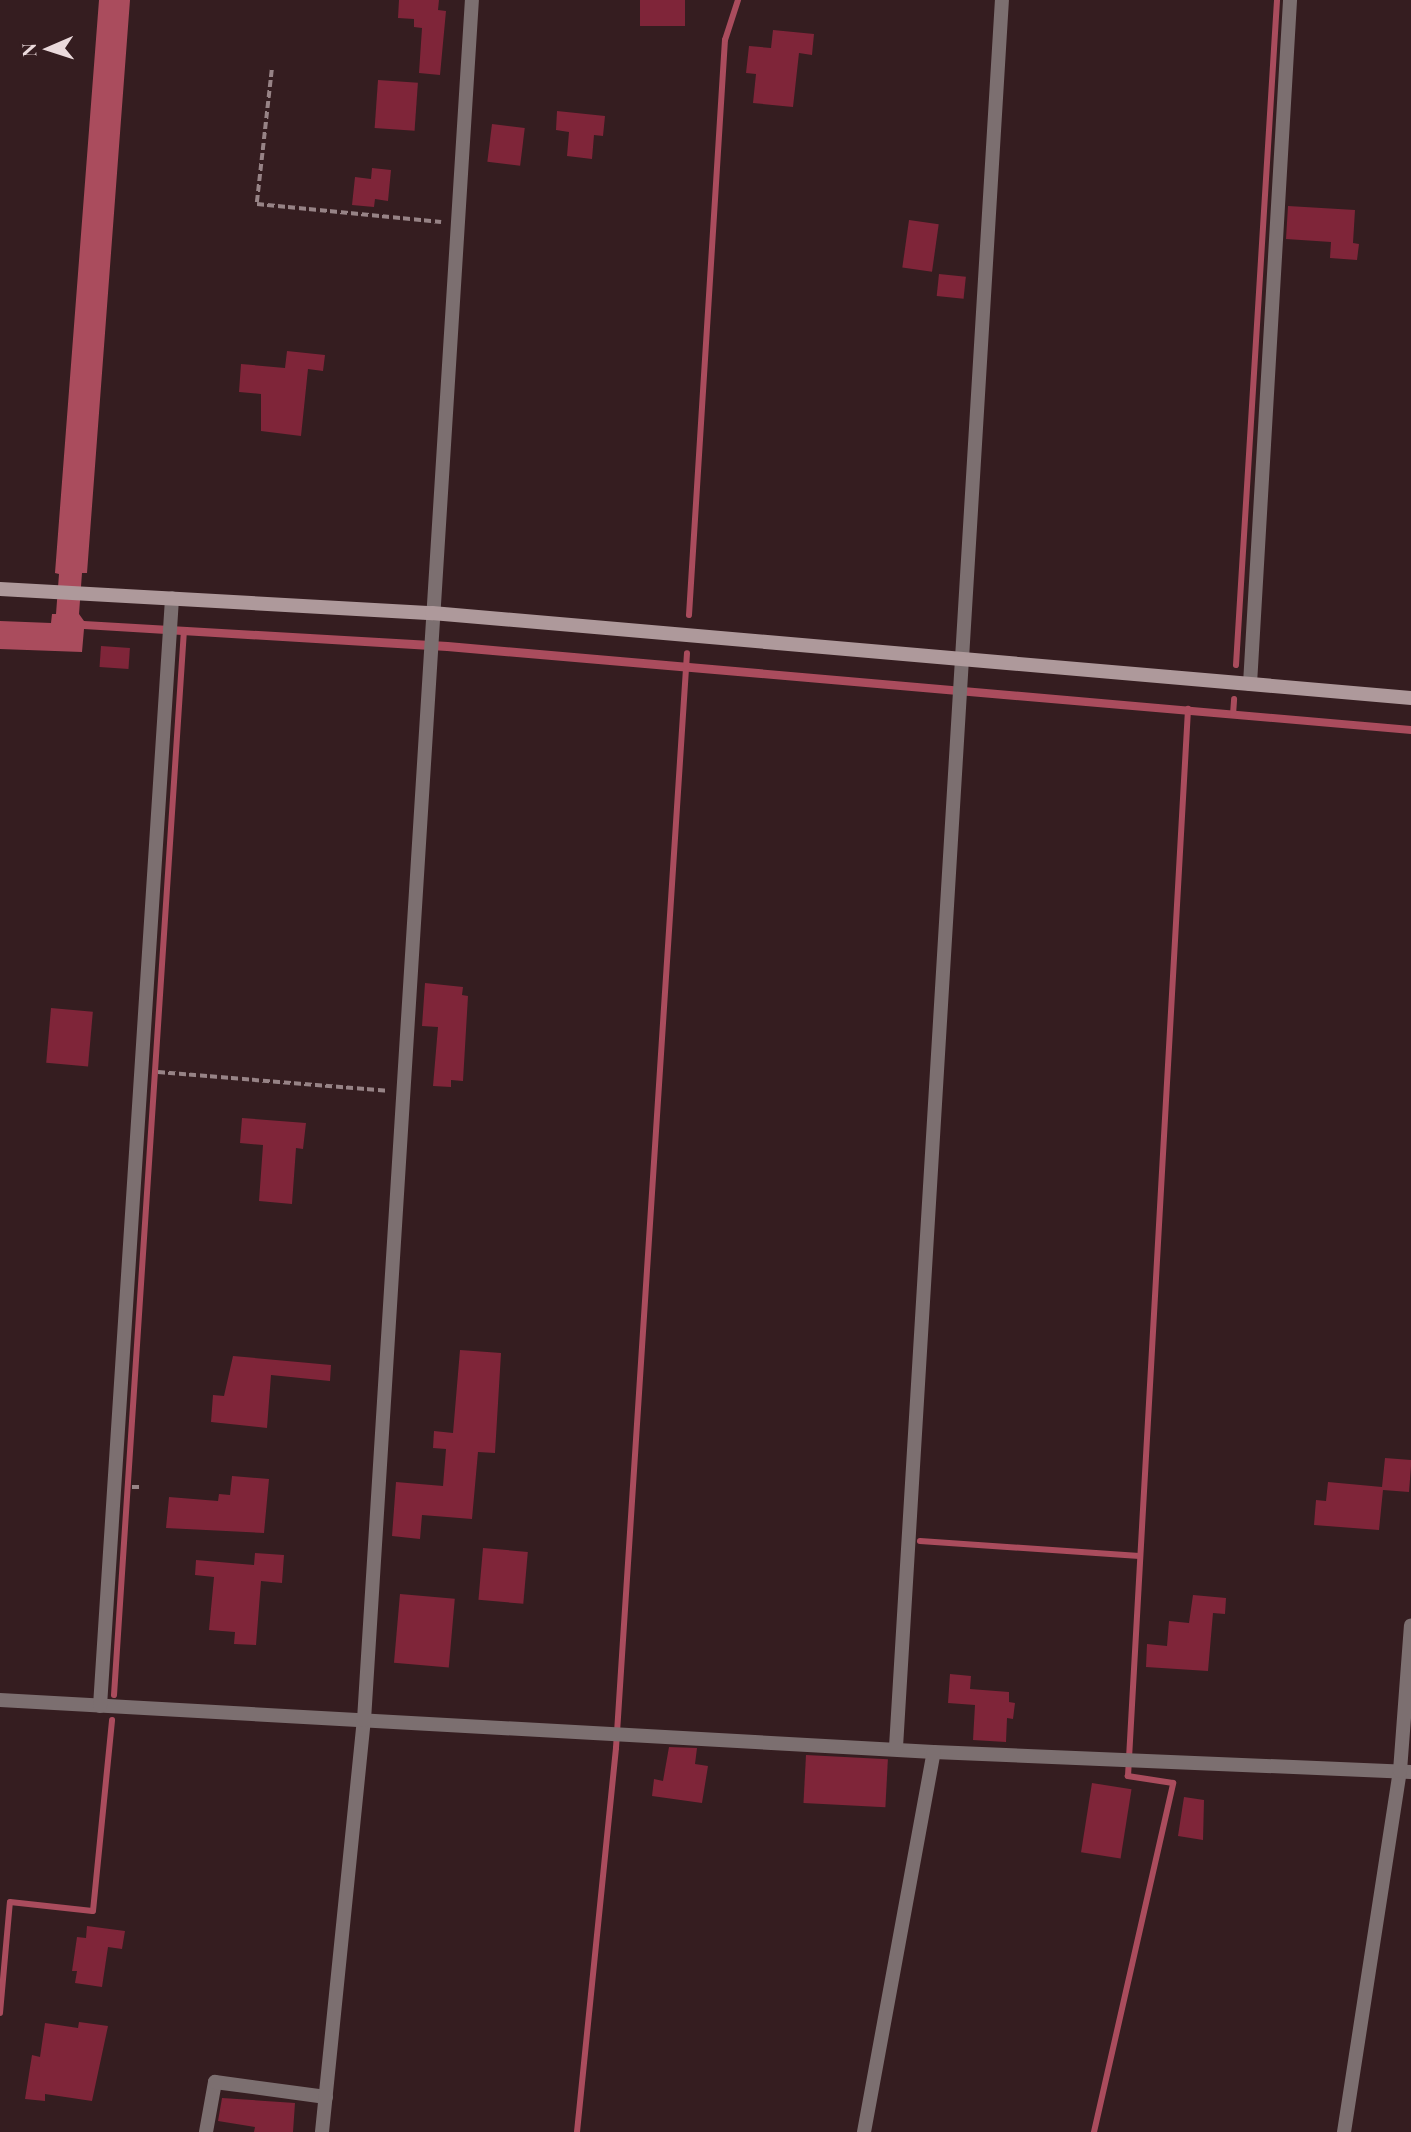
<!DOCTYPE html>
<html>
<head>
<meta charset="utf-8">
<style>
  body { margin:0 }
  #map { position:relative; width:1411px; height:2132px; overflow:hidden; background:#351d20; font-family:"Playfair Display",serif }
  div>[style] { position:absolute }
  .water>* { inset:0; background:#aa4c5d }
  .stream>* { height:6px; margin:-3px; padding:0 3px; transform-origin:3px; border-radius:3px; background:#aa4c5d }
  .building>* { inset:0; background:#7f2539; transform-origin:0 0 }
  .path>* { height:3.5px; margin-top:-1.75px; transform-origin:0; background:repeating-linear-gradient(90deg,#978386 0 7px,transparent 0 10.5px) }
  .street>* { height:14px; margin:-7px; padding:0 7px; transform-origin:7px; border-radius:7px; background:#7c6f70 }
  .secondary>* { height:14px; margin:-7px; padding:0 7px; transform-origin:7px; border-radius:7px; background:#ae999b }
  span { translate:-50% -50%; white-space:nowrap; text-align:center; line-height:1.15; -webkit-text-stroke:5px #351d20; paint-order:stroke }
  .north { position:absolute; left:14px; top:14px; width:70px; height:70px; -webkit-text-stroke:5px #351d20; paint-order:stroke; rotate:267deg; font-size:19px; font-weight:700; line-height:28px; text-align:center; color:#ebdadc }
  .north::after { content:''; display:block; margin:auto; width:24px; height:32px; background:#ebdadc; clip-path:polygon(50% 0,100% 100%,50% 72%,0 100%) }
</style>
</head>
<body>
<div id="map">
  <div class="water">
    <div style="clip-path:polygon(99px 0,130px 0,87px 573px,82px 573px,79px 614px,84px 621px,448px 642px,1411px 726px,1411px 734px,447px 651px,84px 629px,82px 652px,0 649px,0 621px,51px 623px,52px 614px,56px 614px,59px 574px,55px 573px)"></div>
  </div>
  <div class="stream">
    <div style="left:689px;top:615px;width:576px;rotate:-86.42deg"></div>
    <div style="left:725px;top:40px;width:42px;rotate:-72deg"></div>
    <div style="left:1236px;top:665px;width:666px;rotate:-86.47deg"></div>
    <div style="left:1233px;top:715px;width:16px;rotate:-86deg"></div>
    <div style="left:920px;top:1541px;width:220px;rotate:3.9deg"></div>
    <div style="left:114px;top:1695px;width:1067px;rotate:-86.24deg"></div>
    <div style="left:0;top:2013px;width:111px;rotate:-84.9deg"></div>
    <div style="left:10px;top:1902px;width:83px;rotate:6.2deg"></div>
    <div style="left:93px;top:1911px;width:192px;rotate:-84.3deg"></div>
    <div style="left:577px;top:2132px;width:386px;rotate:-84.2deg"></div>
    <div style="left:616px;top:1748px;width:1097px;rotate:-86.29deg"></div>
    <div style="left:1094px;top:2132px;width:358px;rotate:-77.2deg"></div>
    <div style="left:1173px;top:1783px;width:46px;rotate:-171.2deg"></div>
    <div style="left:1128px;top:1776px;width:1069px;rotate:-86.78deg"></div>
  </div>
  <div class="building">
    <div style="clip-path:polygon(399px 0,439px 0,438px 10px,446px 11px,440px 75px,419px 73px,422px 28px,414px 27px,414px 19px,398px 18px)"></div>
    <div style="left:640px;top:0;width:45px;height:26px"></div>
    <div style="clip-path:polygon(773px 30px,814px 34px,812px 55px,799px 53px,793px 107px,753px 103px,756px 74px,746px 73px,749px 46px,771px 48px)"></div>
    <div style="left:378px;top:80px;width:40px;height:48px;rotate:4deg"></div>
    <div style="clip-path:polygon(557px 111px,605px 116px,603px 136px,594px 135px,592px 159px,567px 156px,569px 132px,556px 130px)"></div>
    <div style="left:492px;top:124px;width:33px;height:38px;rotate:7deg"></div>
    <div style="clip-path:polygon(372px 168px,391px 170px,388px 201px,375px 199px,374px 207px,352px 205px,355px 177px,371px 179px)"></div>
    <div style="clip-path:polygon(1288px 206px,1355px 210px,1353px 243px,1359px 244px,1357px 260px,1330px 258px,1331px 242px,1286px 239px)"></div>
    <div style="left:909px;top:220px;width:30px;height:48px;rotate:8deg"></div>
    <div style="left:939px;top:274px;width:27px;height:22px;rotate:6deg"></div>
    <div style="clip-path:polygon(287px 351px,325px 355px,323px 371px,308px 369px,301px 436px,261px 431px,261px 394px,239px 392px,241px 364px,285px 368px)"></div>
    <div style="left:101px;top:646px;width:29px;height:21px;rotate:4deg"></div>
    <div style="clip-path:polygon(425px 983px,463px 987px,462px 995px,468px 996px,463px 1081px,451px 1080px,451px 1087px,433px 1086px,438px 1027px,422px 1026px)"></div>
    <div style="left:51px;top:1008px;width:42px;height:55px;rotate:5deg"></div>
    <div style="clip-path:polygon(242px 1118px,306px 1123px,303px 1149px,296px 1148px,292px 1204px,259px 1201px,263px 1145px,240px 1143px)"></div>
    <div style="clip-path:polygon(460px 1350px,501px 1353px,495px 1453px,478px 1452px,472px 1519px,422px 1515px,420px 1539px,392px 1536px,396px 1482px,443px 1486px,446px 1449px,433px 1448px,434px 1431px,453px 1433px)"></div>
    <div style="clip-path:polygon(233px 1356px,331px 1365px,330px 1381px,271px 1375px,267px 1428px,211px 1422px,213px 1395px,224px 1396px)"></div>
    <div style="clip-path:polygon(1385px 1458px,1411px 1460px,1411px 1466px,1409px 1492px,1383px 1490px,1379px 1530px,1314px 1525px,1316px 1500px,1326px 1501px,1328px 1482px,1382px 1487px)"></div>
    <div style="clip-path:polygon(232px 1476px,269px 1479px,264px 1533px,166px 1528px,169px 1497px,218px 1501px,219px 1494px,230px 1495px)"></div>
    <div style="left:483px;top:1548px;width:45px;height:52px;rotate:5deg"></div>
    <div style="clip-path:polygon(255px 1553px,284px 1555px,282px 1583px,261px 1581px,256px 1645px,234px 1644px,235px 1632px,209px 1630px,214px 1577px,195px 1575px,196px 1560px,254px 1565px)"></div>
    <div style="left:400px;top:1594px;width:55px;height:69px;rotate:5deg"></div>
    <div style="clip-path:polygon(1193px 1595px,1226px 1598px,1225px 1614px,1213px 1613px,1208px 1671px,1146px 1667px,1147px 1644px,1167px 1646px,1169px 1621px,1189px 1623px)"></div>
    <div style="clip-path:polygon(950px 1674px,971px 1676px,970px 1689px,1009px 1692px,1009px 1702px,1015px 1703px,1013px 1719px,1007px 1718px,1006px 1742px,973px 1740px,975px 1705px,948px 1703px)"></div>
    <div style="clip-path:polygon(669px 1747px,697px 1748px,695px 1764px,708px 1766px,702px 1803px,652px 1796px,654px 1779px,663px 1781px)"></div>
    <div style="left:806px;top:1755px;width:82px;height:48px;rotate:3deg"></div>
    <div style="left:1092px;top:1783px;width:40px;height:70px;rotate:9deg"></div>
    <div style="clip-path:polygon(1184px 1797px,1204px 1800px,1203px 1840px,1178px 1836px)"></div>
    <div style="clip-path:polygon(87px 1926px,125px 1931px,122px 1949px,108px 1947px,102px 1987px,75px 1983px,77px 1971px,72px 1971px,77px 1937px,86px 1938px)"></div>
    <div style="clip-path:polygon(79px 2022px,108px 2026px,92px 2101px,45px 2094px,45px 2101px,25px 2099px,32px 2055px,40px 2057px,45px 2023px,78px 2028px)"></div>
    <div style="clip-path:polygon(222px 2098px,295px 2103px,293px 2132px,254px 2132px,255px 2127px,218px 2121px)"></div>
  </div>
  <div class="path">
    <div style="left:272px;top:70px;width:135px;rotate:96.4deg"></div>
    <div style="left:257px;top:204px;width:185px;rotate:5.6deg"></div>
    <div style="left:158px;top:1072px;width:230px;rotate:4.7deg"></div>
    <div style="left:132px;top:1487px;width:9px"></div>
  </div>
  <div class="street">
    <div style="left:1250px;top:684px;width:685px;rotate:-86.65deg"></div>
    <div style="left:0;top:1700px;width:935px;rotate:3.19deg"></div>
    <div style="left:934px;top:1752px;width:477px;rotate:2.4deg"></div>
    <div style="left:100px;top:1706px;width:1110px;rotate:-86.28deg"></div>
    <div style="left:896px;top:1747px;width:1750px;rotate:-86.53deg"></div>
    <div style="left:206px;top:2132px;width:51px;rotate:-79.8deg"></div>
    <div style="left:215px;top:2082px;width:112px;rotate:7.7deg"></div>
    <div style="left:322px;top:2132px;width:414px;rotate:-84.2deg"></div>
    <div style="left:364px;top:1720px;width:1723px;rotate:-86.41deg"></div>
    <div style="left:864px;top:2132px;width:386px;rotate:-79.6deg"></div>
    <div style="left:1344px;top:2132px;width:365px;rotate:-81.2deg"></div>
    <div style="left:1400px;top:1771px;width:146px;rotate:-85.7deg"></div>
  </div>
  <div class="secondary">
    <div style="left:0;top:589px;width:433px;rotate:3.2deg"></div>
    <div style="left:432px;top:613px;width:983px;rotate:4.96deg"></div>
  </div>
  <div class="north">N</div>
</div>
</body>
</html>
